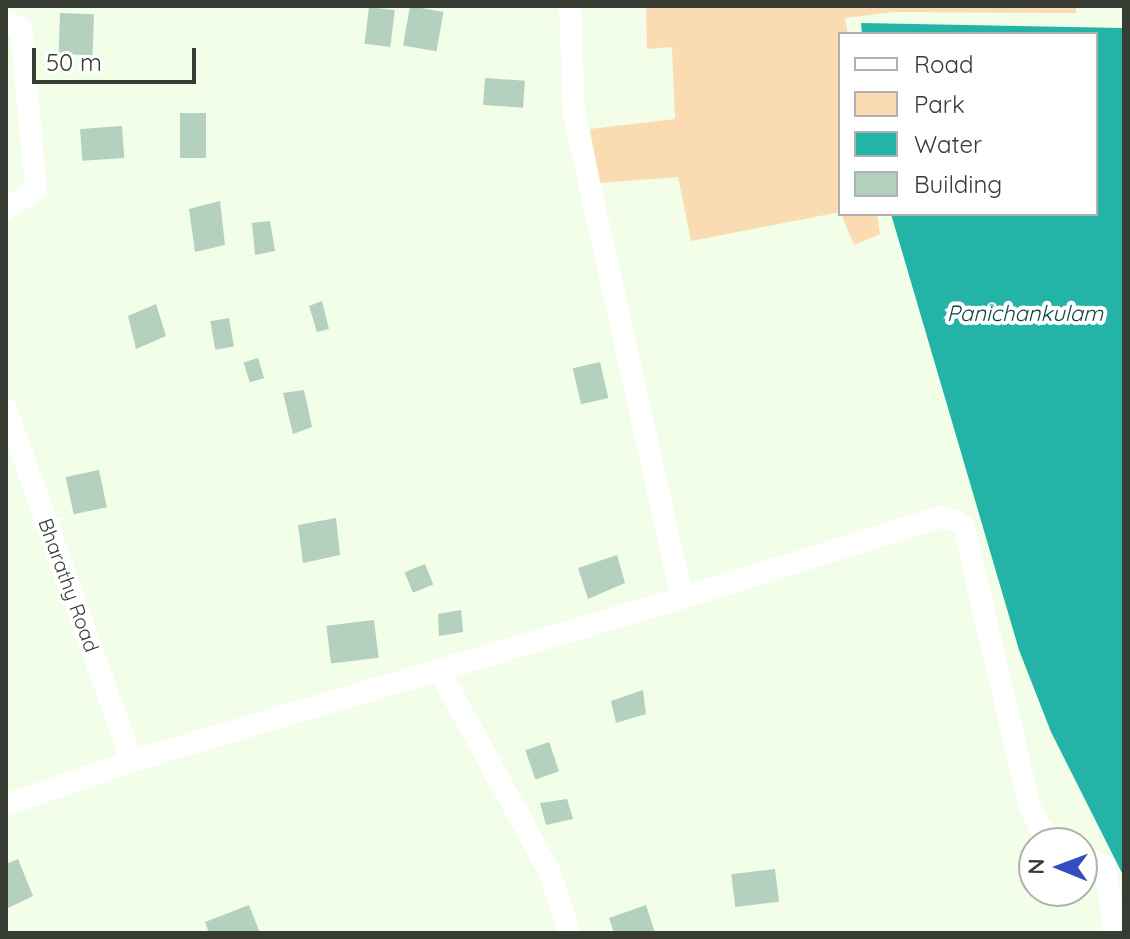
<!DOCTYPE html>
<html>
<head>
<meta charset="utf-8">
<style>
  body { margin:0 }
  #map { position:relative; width:1130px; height:939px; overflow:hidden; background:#f2fee7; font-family:Quicksand,sans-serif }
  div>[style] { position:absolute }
  .green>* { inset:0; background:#fbdbb1 }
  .water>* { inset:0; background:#24b3a7 }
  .building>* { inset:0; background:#b3d1be; transform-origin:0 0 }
  .minor>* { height:22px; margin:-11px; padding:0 11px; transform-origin:11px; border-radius:11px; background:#fff }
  span { translate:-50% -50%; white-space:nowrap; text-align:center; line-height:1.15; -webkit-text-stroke:8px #fff; paint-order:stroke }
  .street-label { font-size:20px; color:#373d32 }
  .water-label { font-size:22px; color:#0d4742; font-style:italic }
  .frame { position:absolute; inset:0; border:8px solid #373d32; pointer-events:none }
  .legend { position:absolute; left:838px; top:32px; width:260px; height:184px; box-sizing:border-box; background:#fff; border:2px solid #afb1ad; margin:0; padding:10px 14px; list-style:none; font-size:24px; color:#373d32 }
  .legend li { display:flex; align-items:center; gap:16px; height:40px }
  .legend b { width:40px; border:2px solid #afb1ad }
  .north { position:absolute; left:1018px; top:827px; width:80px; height:80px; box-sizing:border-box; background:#fff; border:2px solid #afb1ad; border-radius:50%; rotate:271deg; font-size:22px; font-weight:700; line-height:32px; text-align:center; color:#373d32 }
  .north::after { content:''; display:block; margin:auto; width:28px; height:36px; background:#354dbf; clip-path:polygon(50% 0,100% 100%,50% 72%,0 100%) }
  .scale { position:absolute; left:32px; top:48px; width:164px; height:36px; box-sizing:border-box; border:4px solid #373d32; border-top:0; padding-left:10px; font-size:24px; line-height:28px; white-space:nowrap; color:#373d32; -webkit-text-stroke:6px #fff; paint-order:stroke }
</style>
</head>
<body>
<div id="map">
  <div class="green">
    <div style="clip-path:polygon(646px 6px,1076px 6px,1076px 13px,894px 12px,845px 18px,848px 34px,840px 34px,840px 212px,691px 241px,678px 177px,600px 183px,590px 129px,675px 119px,672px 47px,647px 49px)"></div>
    <div style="clip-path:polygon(841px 214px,877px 214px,880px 234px,854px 245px)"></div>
  </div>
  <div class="water">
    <div style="clip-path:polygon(861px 23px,1124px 28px,1124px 877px,1051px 732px,1019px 650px,891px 214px,1096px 214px,1096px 34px,862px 34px)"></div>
  </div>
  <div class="building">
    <div style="left:410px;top:6px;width:34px;height:40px;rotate:10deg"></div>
    <div style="left:369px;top:7px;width:26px;height:37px;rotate:7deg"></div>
    <div style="left:60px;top:13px;width:34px;height:41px;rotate:2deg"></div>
    <div style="left:485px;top:78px;width:40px;height:27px;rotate:4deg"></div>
    <div style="left:180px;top:113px;width:26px;height:45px"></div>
    <div style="left:122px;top:126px;width:32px;height:42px;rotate:86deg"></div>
    <div style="clip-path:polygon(220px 201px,225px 245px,195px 252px,189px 209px)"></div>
    <div style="clip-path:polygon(270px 221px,275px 251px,255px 255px,252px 223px)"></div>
    <div style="clip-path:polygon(322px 301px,329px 329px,317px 332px,309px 306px)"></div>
    <div style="clip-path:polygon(156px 304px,166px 336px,136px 349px,128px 316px)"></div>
    <div style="left:229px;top:318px;width:29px;height:19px;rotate:80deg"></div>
    <div style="left:258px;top:358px;width:21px;height:15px;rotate:73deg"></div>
    <div style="left:600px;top:362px;width:37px;height:28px;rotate:77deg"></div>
    <div style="clip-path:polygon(304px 390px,312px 427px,293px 434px,283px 393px)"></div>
    <div style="left:99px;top:470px;width:38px;height:34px;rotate:78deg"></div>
    <div style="clip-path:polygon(336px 518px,340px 555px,303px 563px,298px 525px)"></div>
    <div style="clip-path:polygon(617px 555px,625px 583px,588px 599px,578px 568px)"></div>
    <div style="left:425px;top:564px;width:22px;height:22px;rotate:68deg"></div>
    <div style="clip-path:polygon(461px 610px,463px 632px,439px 636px,438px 614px)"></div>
    <div style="left:374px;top:620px;width:38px;height:48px;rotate:83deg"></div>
    <div style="clip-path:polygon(643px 690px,646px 714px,616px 723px,611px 701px)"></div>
    <div style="left:549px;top:742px;width:31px;height:25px;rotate:71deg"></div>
    <div style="clip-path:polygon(567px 799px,573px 819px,546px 825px,540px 803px)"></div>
    <div style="clip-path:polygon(18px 859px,33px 896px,6px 909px,6px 864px)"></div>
    <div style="left:775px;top:869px;width:33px;height:44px;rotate:83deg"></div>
    <div style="clip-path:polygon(249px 905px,260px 933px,209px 933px,205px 922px)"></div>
    <div style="clip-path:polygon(646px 905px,655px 933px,614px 933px,609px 918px)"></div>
  </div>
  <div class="minor">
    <div style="left:6px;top:21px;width:17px;rotate:25deg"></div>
    <div style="left:21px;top:28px;width:163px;rotate:84.7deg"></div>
    <div style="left:36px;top:190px;width:36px;rotate:148deg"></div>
    <div style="left:6px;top:409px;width:374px;rotate:70.3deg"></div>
    <div style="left:682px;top:598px;width:271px;rotate:-17.4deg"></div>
    <div style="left:941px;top:517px;width:16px;rotate:14deg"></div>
    <div style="left:957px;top:521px;width:9px;rotate:41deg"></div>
    <div style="left:964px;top:527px;width:285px;rotate:76.8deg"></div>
    <div style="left:1029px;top:805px;width:25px;rotate:64deg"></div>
    <div style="left:1040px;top:828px;width:23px;rotate:41deg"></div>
    <div style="left:439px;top:670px;width:229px;rotate:61.3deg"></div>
    <div style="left:549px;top:871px;width:65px;rotate:71.3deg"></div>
    <div style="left:6px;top:805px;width:133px;rotate:-19.2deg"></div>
    <div style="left:132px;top:761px;width:574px;rotate:-16.51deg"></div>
    <div style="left:682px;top:598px;width:496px;rotate:-102.6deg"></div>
    <div style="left:574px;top:114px;width:108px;rotate:-92.1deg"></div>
    <div style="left:1082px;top:855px;width:26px;rotate:28deg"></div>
    <div style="left:1105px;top:867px;width:67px;rotate:81.4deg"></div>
  </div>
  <div class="street-label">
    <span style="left:69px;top:585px;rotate:70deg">Bharathy Road</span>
  </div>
  <div class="water-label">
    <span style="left:1025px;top:314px">Panichankulam</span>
  </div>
  <div class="frame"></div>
  <ul class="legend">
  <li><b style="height:10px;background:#fff"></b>Road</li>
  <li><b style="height:22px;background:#fbdbb1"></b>Park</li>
  <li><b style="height:22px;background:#24b3a7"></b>Water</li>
  <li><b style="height:22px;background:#b3d1be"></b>Building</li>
  </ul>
  <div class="north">N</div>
  <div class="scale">50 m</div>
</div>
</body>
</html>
